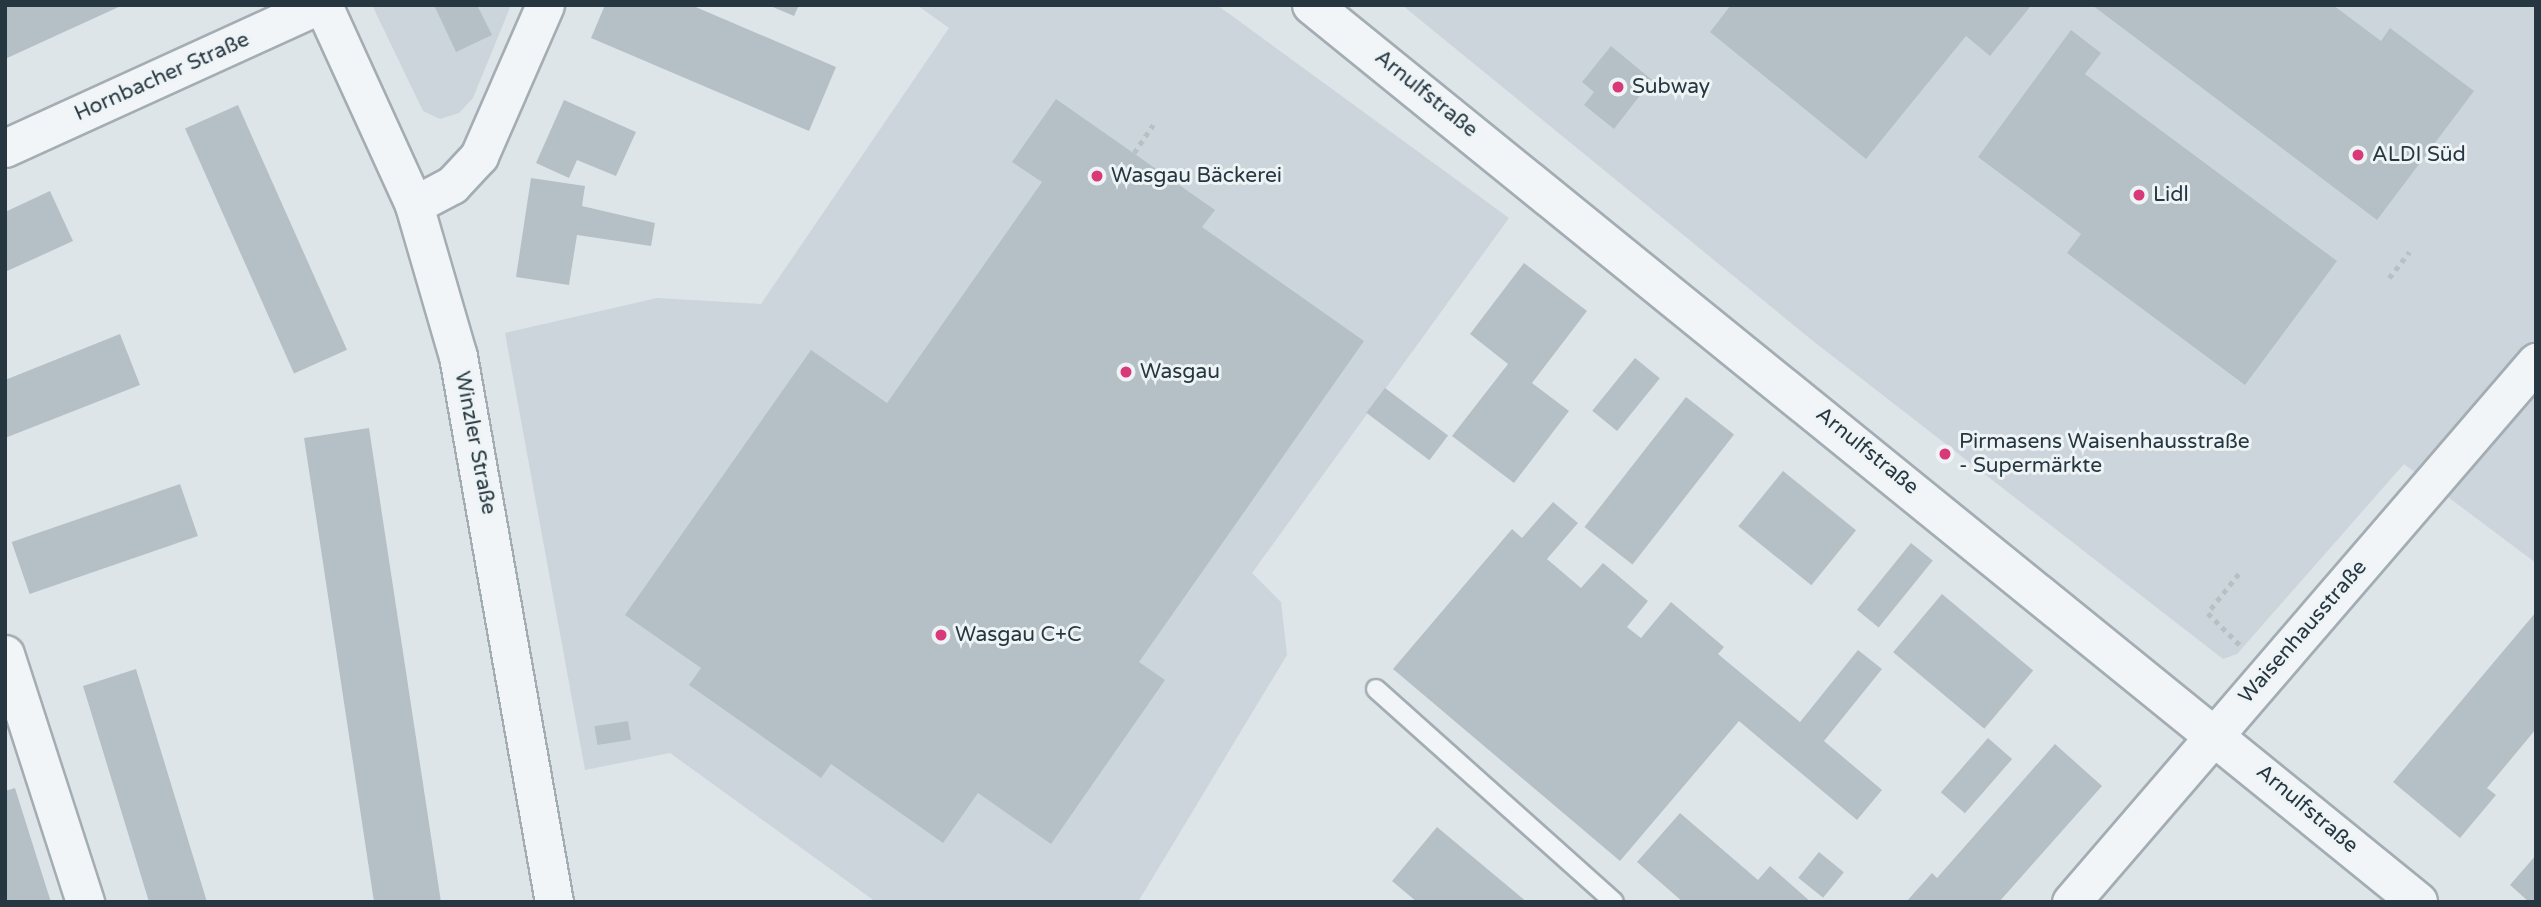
<!DOCTYPE html>
<html>
<head>
<meta charset="utf-8">
<style>
  body { margin:0 }
  #map { position:relative; width:2541px; height:907px; overflow:hidden; background:#dee5e9; font-family:"Varela Round",sans-serif }
  div>[style] { position:absolute }
  .built>* { inset:0; background:#ccd5db }
  .building>* { inset:0; background:#b5c0c6; transform-origin:0 0 }
  .path>* { height:4.5px; margin-top:-2.25px; transform-origin:0; background:repeating-linear-gradient(90deg,#b8c0c4 0 5px,transparent 0 10px) }
  .roads { filter:drop-shadow(2px 0 #a3adb3) drop-shadow(-2px 0 #a3adb3) drop-shadow(0 2px #a3adb3) drop-shadow(0 -2px #a3adb3) }
  .service>* { height:18px; margin:-9px; padding:0 9px; transform-origin:9px; border-radius:9px; background:#f1f5f7 }
  .minor>* { height:37px; margin:-18.5px; padding:0 18.5px; transform-origin:18.5px; border-radius:18.5px; background:#f1f5f7 }
  .tertiary>* { height:38px; margin:-19px; padding:0 19px; transform-origin:19px; border-radius:19px; background:#f1f5f7 }
  .dots>* { width:19px; height:19px; translate:-50% -50%; box-sizing:border-box; border:4px solid #eef4f6; border-radius:50% }
  span { translate:-50% -50%; white-space:nowrap; text-align:center; line-height:1.15; -webkit-text-stroke:6px #eef4f6; paint-order:stroke }
  .street-label { font-size:21px; color:#263741 }
  .poi-label { font-size:21px; color:#263741 }
  .left { translate:0 -50%; text-align:left }
  .frame { position:absolute; inset:0; border:7px solid #263741; pointer-events:none }
</style>
</head>
<body>
<div id="map">
  <div class="built">
    <div style="clip-path:polygon(372px 5px,511px 5px,473px 98px,459px 113px,440px 119px,423px 111px)"></div>
    <div style="clip-path:polygon(917px 5px,1217px 5px,1509px 218px,1252px 573px,1281px 602px,1287px 655px,1138px 902px,876px 902px,670px 753px,585px 770px,505px 333px,657px 298px,761px 304px,949px 28px)"></div>
    <div style="clip-path:polygon(1402px 5px,2536px 5px,2536px 563px,2404px 464px,2237px 654px,2223px 659px,1813px 341px)"></div>
  </div>
  <div class="building">
    <div style="clip-path:polygon(5px 5px,123px 5px,5px 59px)"></div>
    <div style="clip-path:polygon(434px 5px,477px 5px,492px 35px,456px 52px)"></div>
    <div style="clip-path:polygon(605px 5px,691px 5px,836px 67px,809px 131px,591px 38px)"></div>
    <div style="clip-path:polygon(768px 5px,799px 5px,794px 16px)"></div>
    <div style="clip-path:polygon(1731px 5px,2027px 5px,2030px 7px,1990px 56px,1966px 36px,1866px 159px,1710px 32px)"></div>
    <div style="clip-path:polygon(2092px 5px,2333px 5px,2381px 41px,2390px 28px,2474px 91px,2377px 220px)"></div>
    <div style="clip-path:polygon(2071px 30px,2101px 53px,2085px 74px,2337px 261px,2245px 385px,2067px 253px,2081px 234px,1978px 157px)"></div>
    <div style="clip-path:polygon(1611px 46px,1652px 80px,1614px 129px,1584px 105px,1594px 92px,1582px 82px)"></div>
    <div style="clip-path:polygon(1056px 99px,1215px 210px,1202px 227px,1364px 341px,1139px 662px,1165px 680px,1051px 844px,978px 793px,943px 843px,831px 764px,821px 778px,689px 685px,701px 668px,625px 615px,811px 350px,887px 403px,1042px 182px,1012px 162px)"></div>
    <div style="clip-path:polygon(564px 100px,636px 132px,616px 176px,577px 160px,569px 178px,536px 163px)"></div>
    <div style="left:238px;top:105px;width:268px;height:58px;rotate:66deg"></div>
    <div style="clip-path:polygon(531px 178px,585px 186px,582px 206px,655px 223px,651px 246px,577px 235px,569px 285px,516px 277px)"></div>
    <div style="clip-path:polygon(50px 191px,73px 241px,5px 272px,5px 212px)"></div>
    <div style="clip-path:polygon(1524px 263px,1587px 311px,1532px 383px,1569px 411px,1514px 483px,1452px 436px,1508px 364px,1470px 334px)"></div>
    <div style="clip-path:polygon(120px 334px,140px 385px,5px 438px,5px 380px)"></div>
    <div style="left:1635px;top:358px;width:32px;height:68px;rotate:39deg"></div>
    <div style="left:1385px;top:388px;width:79px;height:31px;rotate:37deg"></div>
    <div style="left:1686px;top:397px;width:61px;height:165px;rotate:38deg"></div>
    <div style="clip-path:polygon(369px 428px,382px 514px,441px 902px,374px 902px,317px 523px,304px 438px)"></div>
    <div style="left:1783px;top:471px;width:94px;height:71px;rotate:39deg"></div>
    <div style="left:180px;top:484px;width:55px;height:178px;rotate:71deg"></div>
    <div style="clip-path:polygon(1553px 502px,1578px 523px,1547px 559px,1581px 588px,1603px 563px,1648px 601px,1627px 627px,1641px 638px,1671px 602px,1724px 647px,1718px 654px,1800px 722px,1858px 650px,1882px 669px,1824px 741px,1882px 790px,1857px 820px,1739px 721px,1620px 861px,1393px 669px,1512px 529px,1522px 538px)"></div>
    <div style="left:1911px;top:543px;width:28px;height:86px;rotate:39deg"></div>
    <div style="left:1942px;top:594px;width:119px;height:76px;rotate:40deg"></div>
    <div style="clip-path:polygon(2536px 612px,2536px 729px,2487px 788px,2496px 795px,2460px 838px,2393px 782px)"></div>
    <div style="clip-path:polygon(136px 669px,164px 761px,207px 902px,149px 902px,83px 686px)"></div>
    <div style="left:628px;top:721px;width:19px;height:34px;rotate:81deg"></div>
    <div style="left:1988px;top:738px;width:32px;height:72px;rotate:41deg"></div>
    <div style="clip-path:polygon(2055px 744px,2102px 786px,1999px 902px,1906px 902px,1932px 873px,1937px 878px)"></div>
    <div style="clip-path:polygon(15px 788px,37px 858px,51px 902px,5px 902px,5px 791px)"></div>
    <div style="clip-path:polygon(1680px 813px,1758px 880px,1770px 866px,1811px 902px,1683px 902px,1637px 862px)"></div>
    <div style="clip-path:polygon(1437px 827px,1527px 902px,1417px 902px,1392px 881px)"></div>
    <div style="left:1819px;top:852px;width:32px;height:33px;rotate:39deg"></div>
    <div style="clip-path:polygon(2536px 855px,2536px 902px,2529px 902px,2510px 885px)"></div>
  </div>
  <div class="path">
    <div style="left:1134px;top:153px;width:34px;rotate:-56deg"></div>
    <div style="left:2389px;top:278px;width:33px;rotate:-52deg"></div>
    <div style="left:2239px;top:574px;width:50px;rotate:128.5deg"></div>
    <div style="left:2208px;top:613px;width:48px;rotate:45deg"></div>
  </div>
  <div class="roads">
    <div class="service">
      <div style="left:1376px;top:689px;width:319px;rotate:41.8deg"></div>
    </div>
    <div class="minor">
      <div style="left:323px;top:5px;width:220px;rotate:65.5deg"></div>
      <div style="left:414px;top:205px;width:157px;rotate:73.8deg"></div>
      <div style="left:458px;top:356px;width:554px;rotate:80.03deg"></div>
      <div style="left:5px;top:148px;width:345px;rotate:-24.5deg"></div>
      <div style="left:414px;top:205px;width:43px;rotate:-27.8deg"></div>
      <div style="left:452px;top:185px;width:40px;rotate:-47deg"></div>
      <div style="left:479px;top:156px;width:165px;rotate:-66.4deg"></div>
      <div style="left:5px;top:654px;width:261px;rotate:72.1deg"></div>
      <div style="left:2071px;top:902px;width:713px;rotate:-49.27deg"></div>
    </div>
    <div class="tertiary">
      <div style="left:1312px;top:5px;width:1424px;rotate:39.04deg"></div>
    </div>
  </div>
  <div class="dots">
    <div style="left:1618px;top:87px;background:#d93879"></div>
    <div style="left:2358px;top:155px;background:#d93879"></div>
    <div style="left:1097px;top:176px;background:#d93879"></div>
    <div style="left:2139px;top:195px;background:#d93879"></div>
    <div style="left:1126px;top:372px;background:#d93879"></div>
    <div style="left:1945px;top:454px;background:#d93879"></div>
    <div style="left:941px;top:635px;background:#d93879"></div>
  </div>
  <div class="street-label">
    <span style="left:162px;top:77px;rotate:-24deg">Hornbacher Straße</span>
    <span style="left:1426px;top:94px;rotate:39deg">Arnulfstraße</span>
    <span style="left:475px;top:443px;rotate:79deg">Winzler Straße</span>
    <span style="left:1867px;top:451px;rotate:39deg">Arnulfstraße</span>
    <span style="left:2303px;top:632px;rotate:-49deg">Waisenhausstraße</span>
    <span style="left:2307px;top:809px;rotate:40deg">Arnulfstraße</span>
  </div>
  <div class="poi-label">
    <span class="left" style="left:1632px;top:87px">Subway</span>
    <span class="left" style="left:2372px;top:155px">ALDI Süd</span>
    <span class="left" style="left:1111px;top:176px">Wasgau Bäckerei</span>
    <span class="left" style="left:2153px;top:195px">Lidl</span>
    <span class="left" style="left:1140px;top:372px">Wasgau</span>
    <span class="left" style="left:1959px;top:454px">Pirmasens Waisenhausstraße<br>- Supermärkte</span>
    <span class="left" style="left:955px;top:635px">Wasgau C+C</span>
  </div>
  <div class="frame"></div>
</div>
</body>
</html>
